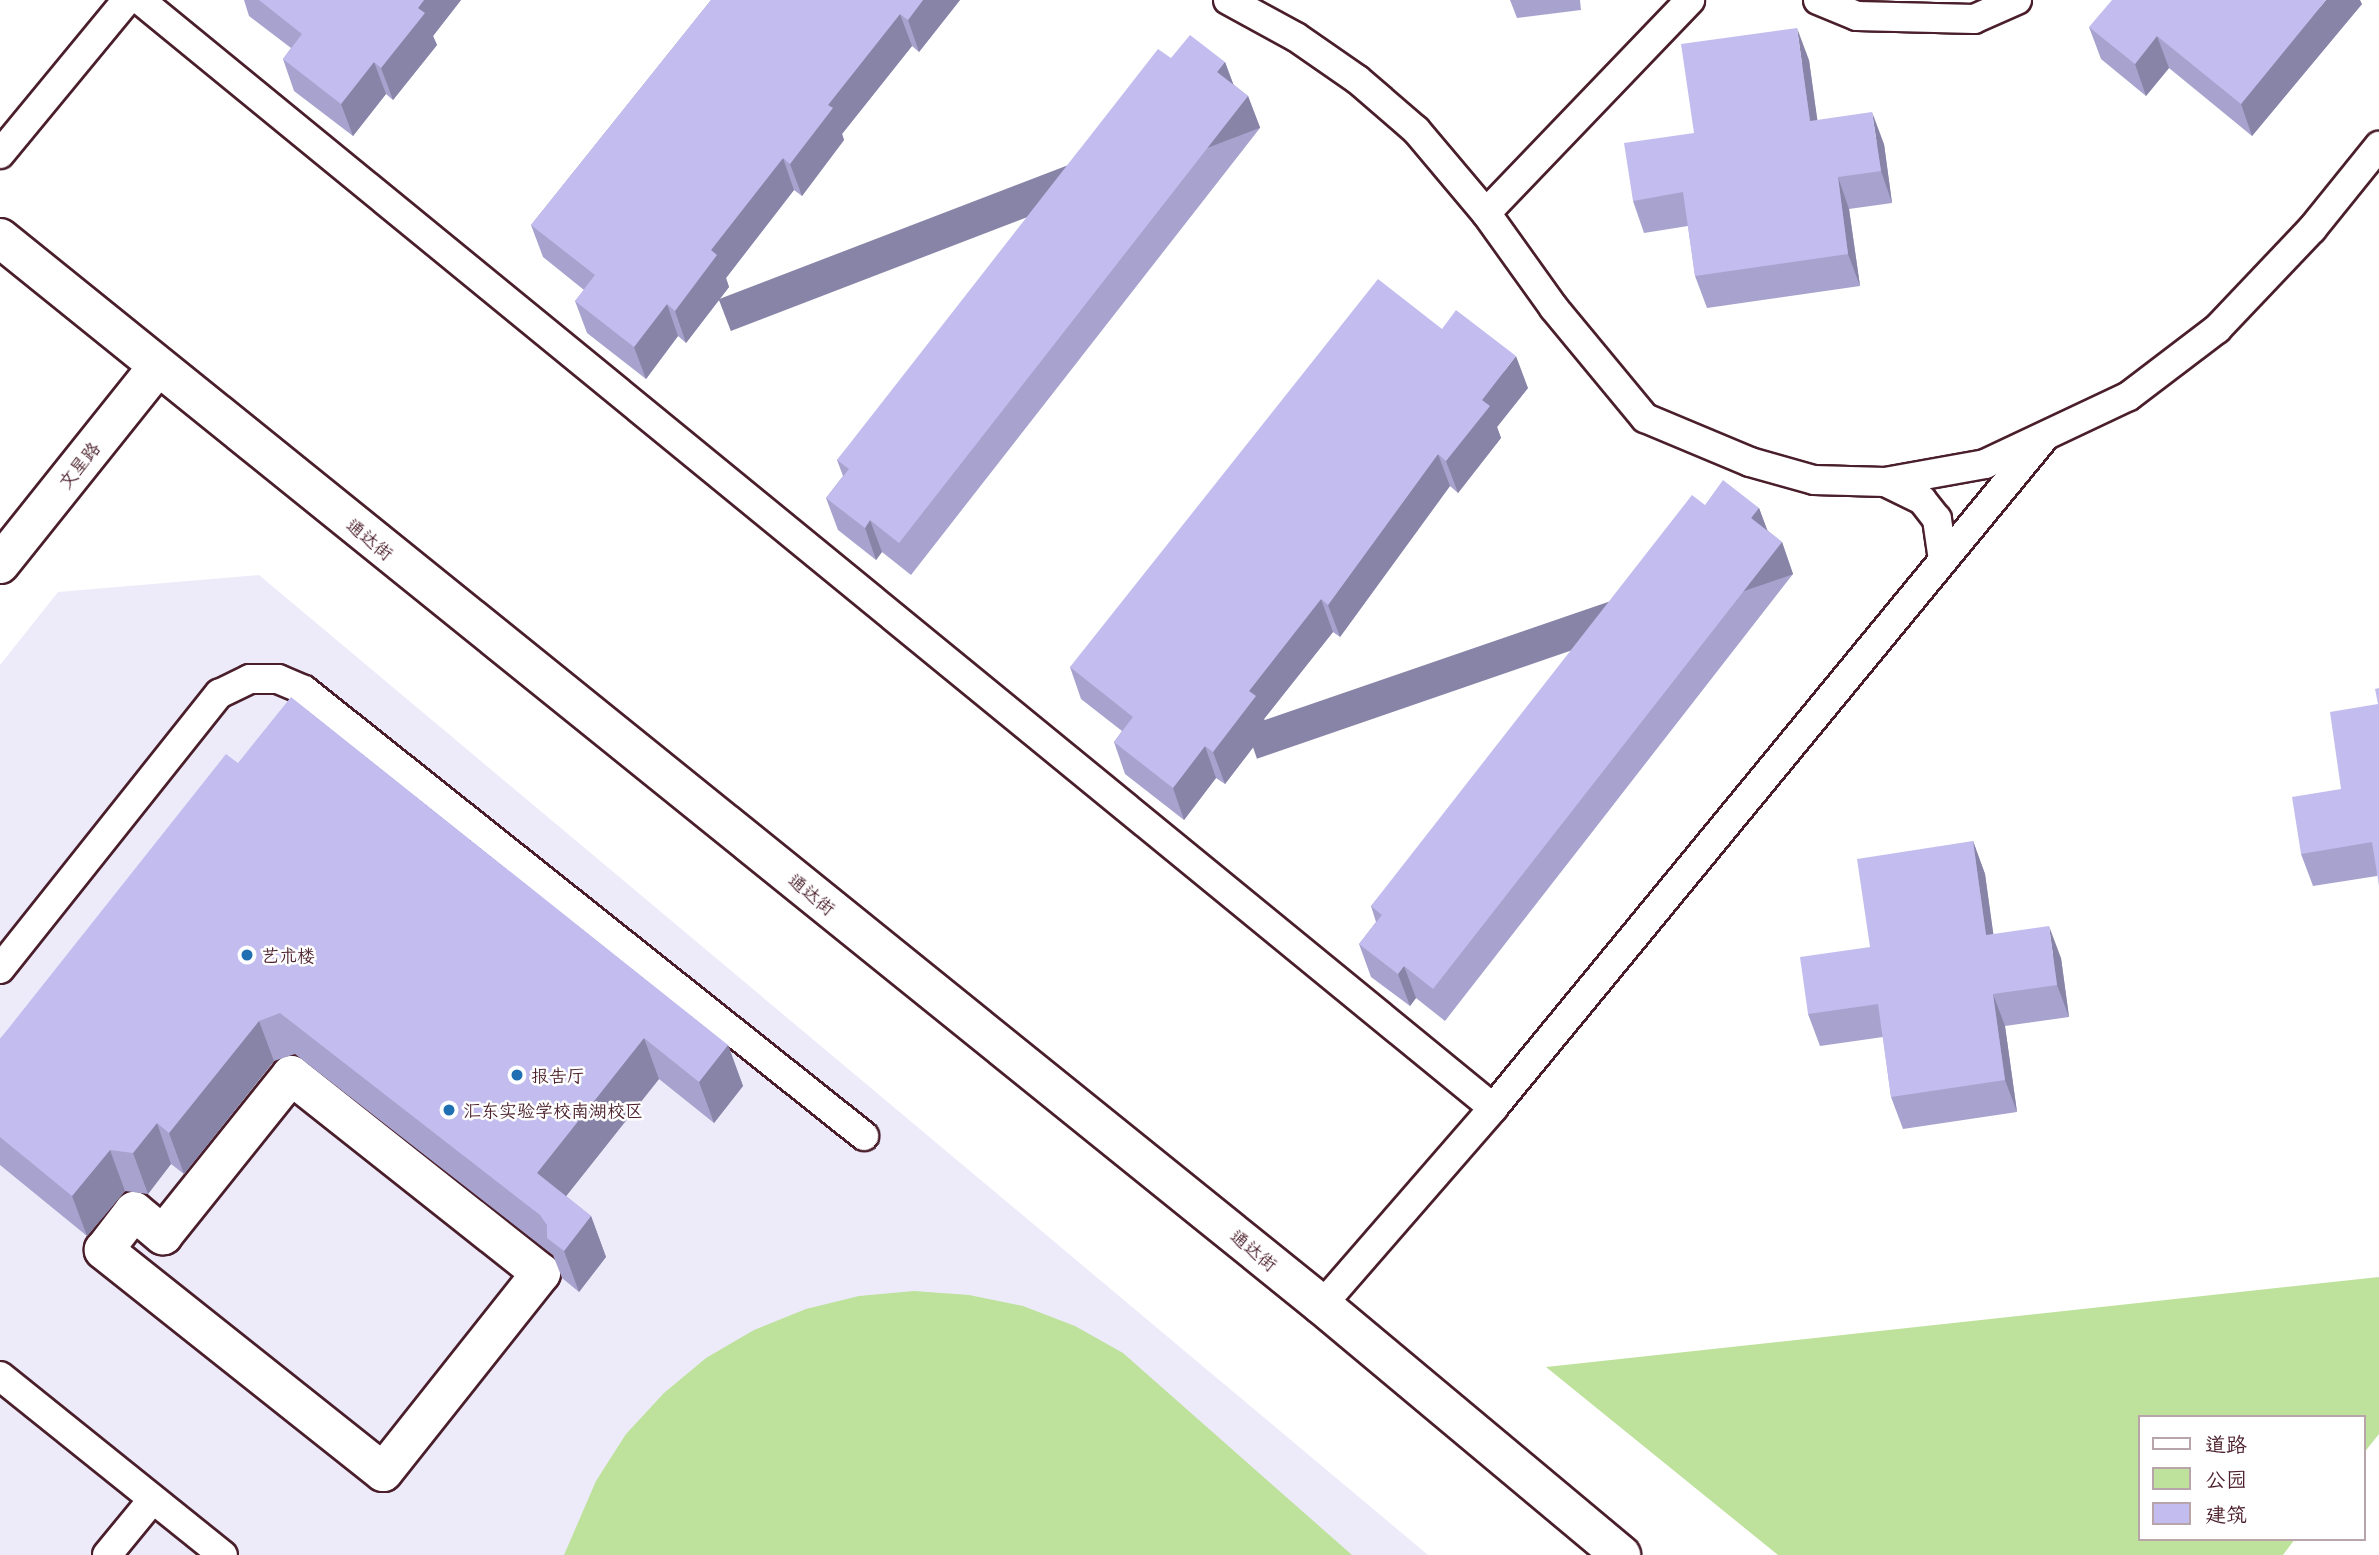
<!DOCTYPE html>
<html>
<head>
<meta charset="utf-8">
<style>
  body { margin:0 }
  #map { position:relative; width:2379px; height:1555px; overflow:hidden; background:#fff; font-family:Mali,"LXGW WenKai TC",sans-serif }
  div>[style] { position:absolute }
  .built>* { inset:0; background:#edebfa }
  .green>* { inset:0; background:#bee19b }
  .roads { filter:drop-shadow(2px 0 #4a1f2b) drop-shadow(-2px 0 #4a1f2b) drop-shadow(0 2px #4a1f2b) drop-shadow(0 -2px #4a1f2b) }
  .lane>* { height:28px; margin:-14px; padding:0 14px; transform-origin:14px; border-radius:14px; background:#fff }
  .street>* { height:38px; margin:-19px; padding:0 19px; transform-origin:19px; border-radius:19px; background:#fff }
  .wall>* { inset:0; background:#a8a3ce }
  .shaded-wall>* { inset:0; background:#8884a7; transform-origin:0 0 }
  .building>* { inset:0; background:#c3bdef }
  .dots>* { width:19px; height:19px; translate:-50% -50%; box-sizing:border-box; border:4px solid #fff; border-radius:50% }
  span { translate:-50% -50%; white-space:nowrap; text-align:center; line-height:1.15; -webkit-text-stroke:5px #fff; paint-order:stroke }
  .street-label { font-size:18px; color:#4a1f2b }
  .poi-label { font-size:18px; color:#4a1f2b }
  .left { translate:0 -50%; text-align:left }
  .legend { position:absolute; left:2138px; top:1415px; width:228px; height:126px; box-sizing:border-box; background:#fff; border:2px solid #b7a5aa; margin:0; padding:9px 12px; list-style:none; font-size:21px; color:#4a1f2b }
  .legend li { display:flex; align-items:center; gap:14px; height:35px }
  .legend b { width:35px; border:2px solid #b7a5aa }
</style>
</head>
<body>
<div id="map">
  <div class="built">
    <div style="clip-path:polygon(259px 575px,1428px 1555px,0 1555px,0 665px,58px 592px)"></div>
  </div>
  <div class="green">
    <div style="clip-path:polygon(2379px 1277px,2379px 1434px,2363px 1454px,2363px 1417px,2139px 1417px,2139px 1539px,2295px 1539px,2283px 1555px,1778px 1555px,1546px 1367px)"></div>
    <div style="clip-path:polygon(914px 1291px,969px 1295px,1023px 1306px,1075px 1326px,1123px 1353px,1352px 1555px,564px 1555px,596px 1481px,626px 1434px,664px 1393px,706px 1358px,754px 1330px,806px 1309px,859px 1296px)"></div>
  </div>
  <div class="roads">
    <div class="lane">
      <div style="left:140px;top:0;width:1749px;rotate:39.31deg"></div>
      <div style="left:1228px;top:0;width:77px;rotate:28.6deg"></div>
      <div style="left:1296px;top:37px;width:75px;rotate:34.7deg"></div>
      <div style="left:1358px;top:80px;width:77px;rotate:40.8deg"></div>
      <div style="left:1416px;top:130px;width:109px;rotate:49.9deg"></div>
      <div style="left:1486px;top:213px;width:117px;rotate:54.4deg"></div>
      <div style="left:1554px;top:308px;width:143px;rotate:50.4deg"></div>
      <div style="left:1645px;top:418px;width:114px;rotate:22.7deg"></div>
      <div style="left:1750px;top:462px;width:66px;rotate:15.7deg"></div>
      <div style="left:1814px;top:480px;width:71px;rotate:1.6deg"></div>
      <div style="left:1885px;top:482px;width:102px;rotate:-10.2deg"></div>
      <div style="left:1985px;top:464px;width:159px;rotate:-25.3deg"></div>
      <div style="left:2129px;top:396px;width:111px;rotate:-37.3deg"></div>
      <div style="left:2217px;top:329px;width:138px;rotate:-46.5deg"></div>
      <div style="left:2312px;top:229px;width:107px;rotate:-51.1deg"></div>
      <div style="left:1818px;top:0;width:42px;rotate:22.3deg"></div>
      <div style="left:1857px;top:16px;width:117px;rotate:1.5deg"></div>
      <div style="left:1974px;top:19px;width:47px;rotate:-23.8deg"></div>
      <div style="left:0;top:154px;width:200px;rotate:-50.5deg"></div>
      <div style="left:1486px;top:213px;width:295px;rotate:-46.2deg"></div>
      <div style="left:1885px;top:482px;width:41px;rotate:25.9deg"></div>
      <div style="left:1922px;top:500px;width:24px;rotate:52deg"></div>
      <div style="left:1937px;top:519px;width:41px;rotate:81.7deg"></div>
      <div style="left:0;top:969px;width:352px;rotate:-51.5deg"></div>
      <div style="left:219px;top:694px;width:34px;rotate:-26deg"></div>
      <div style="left:250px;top:679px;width:28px"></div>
      <div style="left:278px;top:679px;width:28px;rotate:23deg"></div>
      <div style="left:304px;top:690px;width:716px;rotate:38.53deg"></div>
      <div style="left:1322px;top:1305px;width:261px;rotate:-49deg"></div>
      <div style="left:1493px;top:1108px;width:866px;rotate:-50.58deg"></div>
      <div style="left:0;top:1376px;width:286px;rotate:38.8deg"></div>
      <div style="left:107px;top:1555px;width:72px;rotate:-50.6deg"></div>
    </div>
    <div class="street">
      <div style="left:0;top:238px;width:1699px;rotate:38.91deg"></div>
      <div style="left:1322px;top:1305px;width:390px;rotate:39.9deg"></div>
      <div style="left:0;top:564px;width:252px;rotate:-51.4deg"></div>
      <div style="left:291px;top:1075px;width:319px;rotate:38.4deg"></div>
      <div style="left:541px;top:1273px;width:254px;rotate:128.4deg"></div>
      <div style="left:383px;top:1472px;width:357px;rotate:-141.5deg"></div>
      <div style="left:104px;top:1250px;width:49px;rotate:-52.4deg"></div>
      <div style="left:134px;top:1211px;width:38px;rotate:40deg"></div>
      <div style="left:163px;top:1235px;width:205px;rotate:-51.3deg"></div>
    </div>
  </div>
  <div class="wall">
    <div style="clip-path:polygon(244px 0,461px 0,433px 36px,437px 45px,393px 100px,386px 94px,353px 136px,294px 91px,283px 59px,291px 48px,249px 16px)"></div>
    <div style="clip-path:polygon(711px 0,960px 0,919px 52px,912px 46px,842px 134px,844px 140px,802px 196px,794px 190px,726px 278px,729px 287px,686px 343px,678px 336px,646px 379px,587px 333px,575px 301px,584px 290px,543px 257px,531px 225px)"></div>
    <div style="clip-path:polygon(1510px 0,1580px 0,1581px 10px,1517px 18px)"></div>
    <div style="clip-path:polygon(2362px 4px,2252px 136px,2169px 68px,2146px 96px,2101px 59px,2089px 27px)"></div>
    <div style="clip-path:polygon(1171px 58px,1225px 62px,1233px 84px,1248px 96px,1260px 128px,911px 575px,882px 552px,876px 560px,838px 530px,826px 498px,843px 476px,837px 460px)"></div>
    <div style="clip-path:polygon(1809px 60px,1817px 120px,1884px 144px,1892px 203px,1849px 209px,1860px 286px,1707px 308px,1695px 276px,1688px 226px,1644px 233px,1633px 201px,1694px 133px)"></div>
    <div style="clip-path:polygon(1442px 329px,1528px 388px,1497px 427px,1501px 438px,1458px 493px,1450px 486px,1340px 637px,1333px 632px,1264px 719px,1268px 728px,1225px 784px,1216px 778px,1184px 820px,1125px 774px,1114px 742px,1122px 731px,1081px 699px,1070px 667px)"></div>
    <div style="clip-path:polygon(1705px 505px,1759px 508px,1767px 530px,1782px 542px,1793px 574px,1445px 1021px,1416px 998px,1410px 1006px,1371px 977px,1359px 944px,1376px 922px,1371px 906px)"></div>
    <div style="clip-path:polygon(2379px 688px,2377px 876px,2313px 886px,2301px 854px,2341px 789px,2378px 704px)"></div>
    <div style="clip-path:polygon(238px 763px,728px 1045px,743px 1086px,714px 1123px,659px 1079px,566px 1196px,591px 1216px,606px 1257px,579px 1292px,562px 1278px,553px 1255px,295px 1054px,274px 1061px,184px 1174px,171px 1164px,148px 1194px,125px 1191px,87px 1236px,0 1165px,0 1039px)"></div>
    <div style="clip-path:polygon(1973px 841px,1985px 874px,1993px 934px,2061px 958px,2069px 1017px,2005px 1026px,2017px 1112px,1903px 1129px,1891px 1097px,1883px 1037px,1820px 1046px,1808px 1014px)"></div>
  </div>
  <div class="shaded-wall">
    <div style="clip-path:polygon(424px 0,461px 0,433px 36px,437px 45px,393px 100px,381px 68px,418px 8px)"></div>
    <div style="clip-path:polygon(923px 0,960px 0,919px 52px,908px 20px)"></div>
    <div style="clip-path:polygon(2326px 0,2360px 0,2362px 4px,2252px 136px,2241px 104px)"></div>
    <div style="clip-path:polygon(900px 14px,912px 46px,842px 134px,844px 140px,802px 196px,790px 164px,828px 105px)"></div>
    <div style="clip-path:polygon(1797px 28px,1809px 60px,1822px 153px,1810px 121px)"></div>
    <div style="clip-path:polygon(2157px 36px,2169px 68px,2146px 96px,2135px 64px)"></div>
    <div style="clip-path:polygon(374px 62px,386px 94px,353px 136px,341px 104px)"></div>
    <div style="clip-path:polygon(1225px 62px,1237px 94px,1217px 72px)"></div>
    <div style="left:1248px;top:96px;width:34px;height:567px;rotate:69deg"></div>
    <div style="clip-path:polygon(1872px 112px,1884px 144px,1892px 203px,1881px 171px)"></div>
    <div style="clip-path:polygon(783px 158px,794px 190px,726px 278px,729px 287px,686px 343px,675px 311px,711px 250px)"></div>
    <div style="clip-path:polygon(1838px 177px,1849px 209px,1860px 286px,1848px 254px)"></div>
    <div style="clip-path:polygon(667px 304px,678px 336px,646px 379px,634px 347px)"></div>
    <div style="clip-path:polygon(1516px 356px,1528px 388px,1497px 427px,1501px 438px,1458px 493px,1446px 461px,1482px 400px)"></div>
    <div style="clip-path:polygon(1438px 454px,1450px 486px,1340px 637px,1328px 605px)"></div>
    <div style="clip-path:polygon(1759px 508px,1771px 540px,1751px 518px)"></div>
    <div style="clip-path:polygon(870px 520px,882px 552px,876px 560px,865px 528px)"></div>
    <div style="left:1782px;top:542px;width:34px;height:567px;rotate:71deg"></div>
    <div style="clip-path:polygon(1321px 599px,1333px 632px,1264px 719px,1268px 728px,1225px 784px,1213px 752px,1249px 691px)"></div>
    <div style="clip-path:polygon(1205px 746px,1216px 778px,1184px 820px,1173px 788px)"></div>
    <div style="clip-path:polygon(1973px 841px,1985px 874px,1998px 967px,1986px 935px)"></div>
    <div style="clip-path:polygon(2049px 926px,2061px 958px,2069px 1017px,2057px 985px)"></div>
    <div style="clip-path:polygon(1404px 966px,1416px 998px,1410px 1006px,1398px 974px)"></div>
    <div style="clip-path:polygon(1993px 994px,2005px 1026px,2017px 1112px,2005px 1080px)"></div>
    <div style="clip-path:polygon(259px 1021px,274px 1061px,184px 1174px,169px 1133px)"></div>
    <div style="clip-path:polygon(644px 1038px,659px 1079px,552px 1214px,537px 1173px)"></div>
    <div style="clip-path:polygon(728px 1045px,743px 1086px,714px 1123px,699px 1082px)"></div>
    <div style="clip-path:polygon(157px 1123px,171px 1164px,148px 1194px,133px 1153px)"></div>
    <div style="clip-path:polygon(110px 1150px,125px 1191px,87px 1236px,72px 1196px)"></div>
    <div style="clip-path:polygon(591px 1216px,606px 1257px,579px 1292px,564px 1251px)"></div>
  </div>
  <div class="building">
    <div style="clip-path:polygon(259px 0,424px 0,418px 8px,425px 13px,381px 68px,374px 62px,341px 104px,283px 59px,302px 34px)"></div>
    <div style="clip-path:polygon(711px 0,923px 0,908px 20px,900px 14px,828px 105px,833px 108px,790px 164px,783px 158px,711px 250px,717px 255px,675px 311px,667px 304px,634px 347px,575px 301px,595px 275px,531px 225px)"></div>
    <div style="clip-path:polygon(2112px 0,2326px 0,2241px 104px,2157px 36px,2135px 64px,2089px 27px)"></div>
    <div style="clip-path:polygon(1797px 28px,1810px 121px,1872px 112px,1881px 171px,1838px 177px,1848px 254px,1695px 276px,1683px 192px,1633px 201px,1624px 143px,1694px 133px,1681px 44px)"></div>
    <div style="clip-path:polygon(1190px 35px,1225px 62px,1217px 72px,1248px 96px,899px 543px,870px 520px,865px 528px,826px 498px,849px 469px,837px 460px,1158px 49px,1171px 58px)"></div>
    <div style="clip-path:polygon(1378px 279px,1442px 329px,1456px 310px,1516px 356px,1482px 400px,1490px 406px,1446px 461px,1438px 454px,1328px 605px,1321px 599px,1249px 691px,1256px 696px,1213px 752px,1205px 746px,1173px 788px,1114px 742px,1133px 717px,1070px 667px)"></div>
    <div style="clip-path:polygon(1723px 480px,1759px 508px,1751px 518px,1782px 542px,1433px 989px,1404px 966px,1398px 974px,1359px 944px,1382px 915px,1371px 906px,1692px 495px,1705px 505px)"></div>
    <div style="clip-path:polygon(2379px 688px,2379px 886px,2372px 842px,2301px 854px,2292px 797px,2341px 789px,2330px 712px,2378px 704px,2375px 689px)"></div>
    <div style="clip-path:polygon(291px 697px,728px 1045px,699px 1082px,644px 1038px,537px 1173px,591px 1216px,564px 1251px,547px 1238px,547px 1225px,540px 1215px,280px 1013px,259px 1021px,169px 1133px,157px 1123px,133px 1153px,110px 1150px,72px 1196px,0 1137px,0 1039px,226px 754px,238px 763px)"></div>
    <div style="clip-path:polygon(1973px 841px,1986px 935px,2049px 926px,2057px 985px,1993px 994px,2005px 1080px,1891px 1097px,1878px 1004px,1808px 1014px,1800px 957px,1870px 947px,1857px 859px)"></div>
  </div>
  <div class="dots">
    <div style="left:247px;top:955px;background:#1f6fb2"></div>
    <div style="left:517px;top:1075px;background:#1f6fb2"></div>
    <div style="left:449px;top:1110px;background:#1f6fb2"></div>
  </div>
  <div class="street-label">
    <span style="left:79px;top:465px;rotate:-51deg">文星路</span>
    <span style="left:370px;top:539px;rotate:39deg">通达街</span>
    <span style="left:812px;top:894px;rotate:39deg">通达街</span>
    <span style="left:1254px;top:1250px;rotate:39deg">通达街</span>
  </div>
  <div class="poi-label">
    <span class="left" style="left:261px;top:955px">艺术楼</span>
    <span class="left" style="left:531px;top:1075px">报告厅</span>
    <span class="left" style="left:463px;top:1110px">汇东实验学校南湖校区</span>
  </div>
  <ul class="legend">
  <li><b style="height:9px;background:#fff"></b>道路</li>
  <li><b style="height:19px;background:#bee19b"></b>公园</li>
  <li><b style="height:19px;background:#c3bdef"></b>建筑</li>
  </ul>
</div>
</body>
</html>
